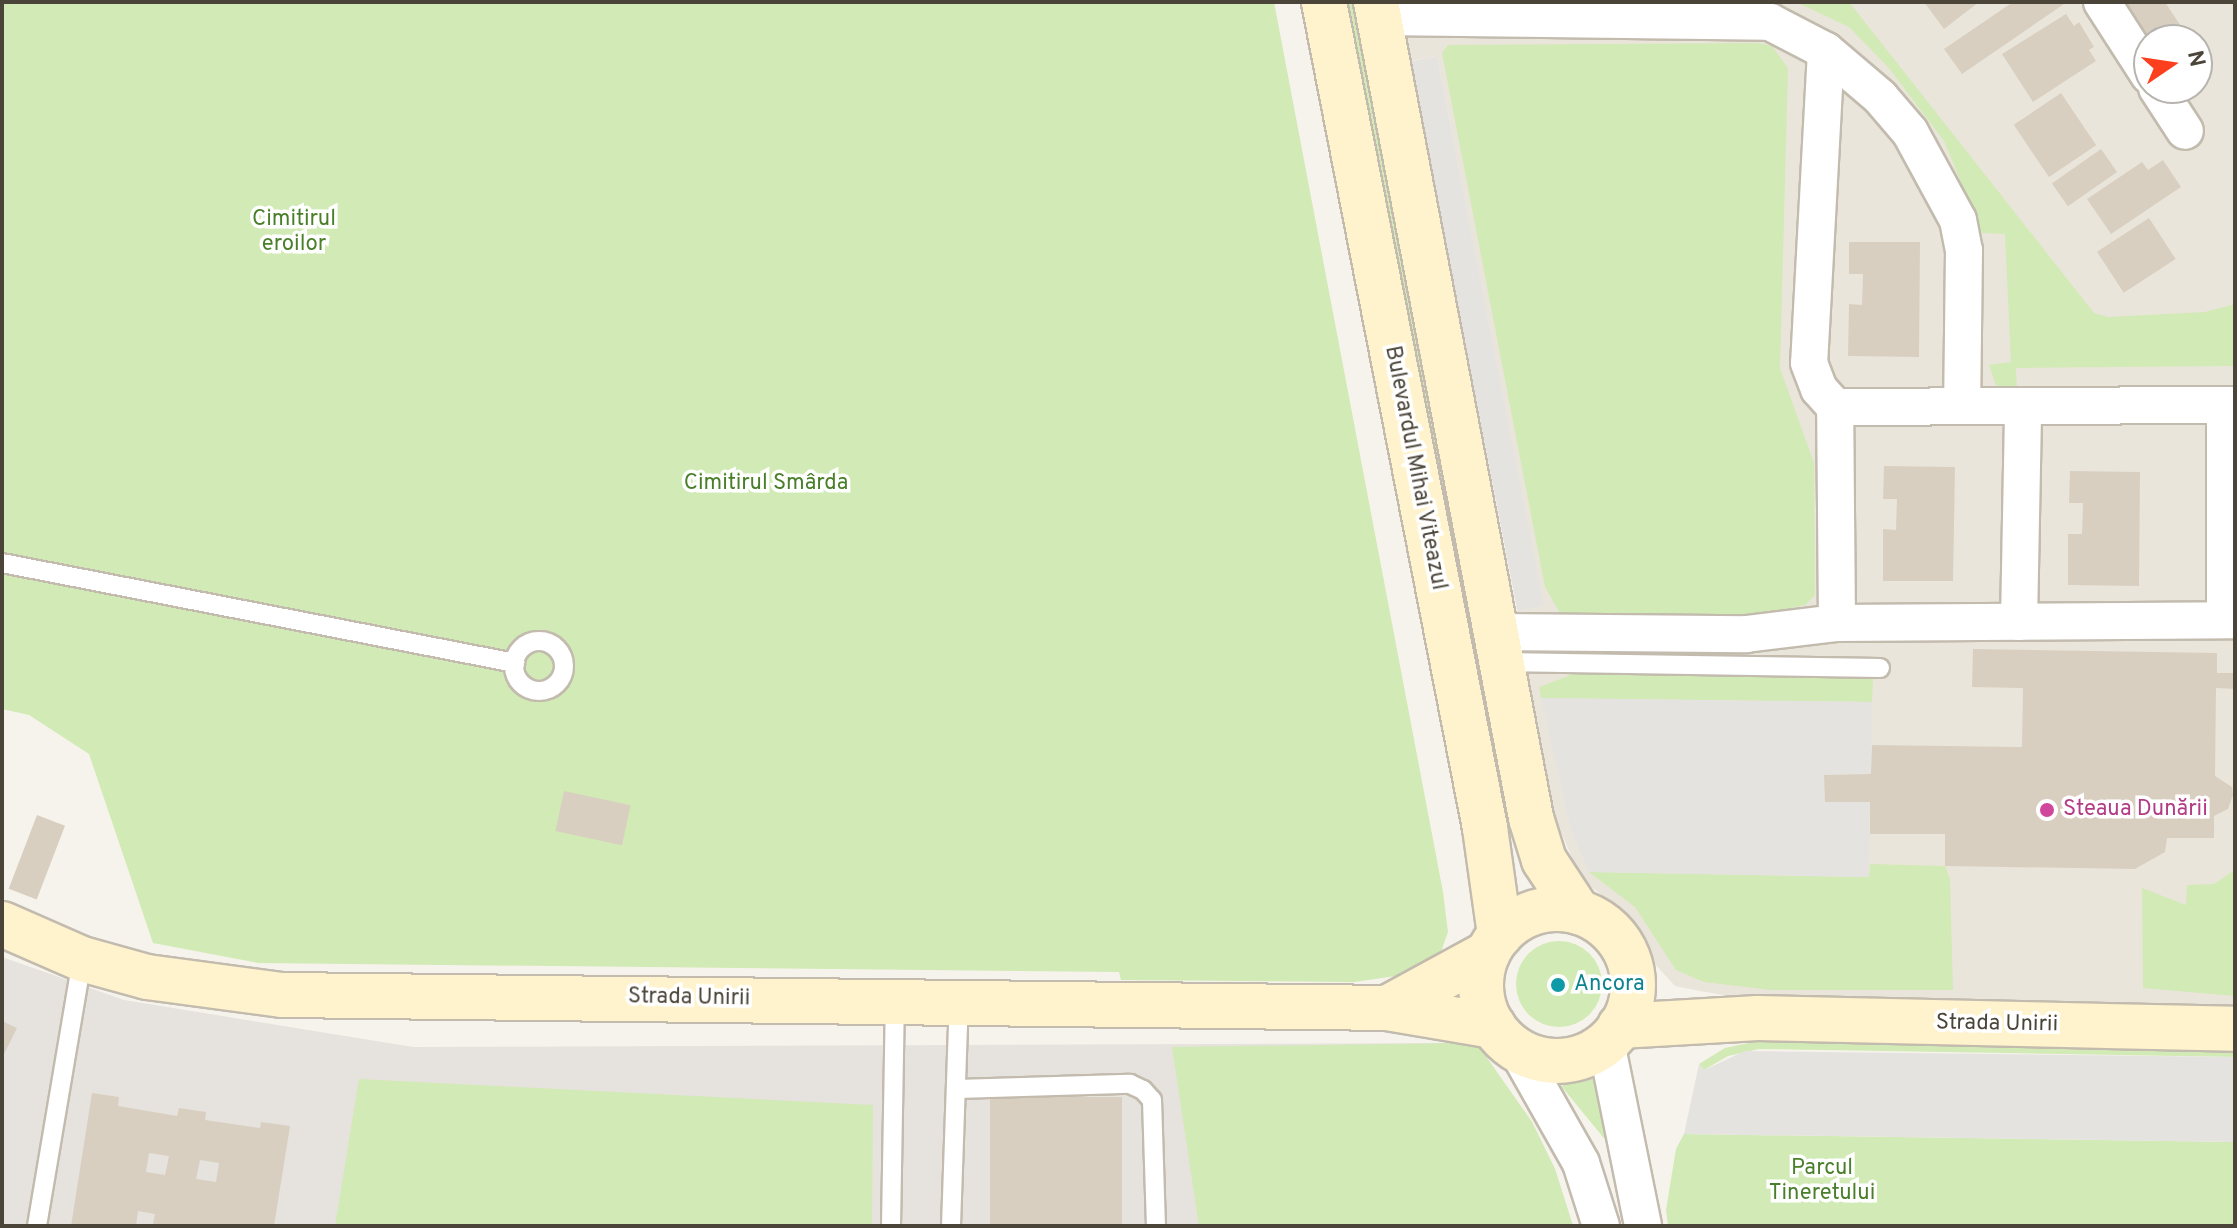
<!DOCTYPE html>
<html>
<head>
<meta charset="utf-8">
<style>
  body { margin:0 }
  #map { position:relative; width:2237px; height:1228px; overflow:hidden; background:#f6f3ec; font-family:Overpass,sans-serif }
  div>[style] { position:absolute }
  .residential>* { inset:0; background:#eae5da }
  .industrial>* { inset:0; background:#e6e2dd }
  .green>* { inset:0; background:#d2eab5 }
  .round { border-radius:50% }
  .parking>* { inset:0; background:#e5e3e0; transform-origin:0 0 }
  .building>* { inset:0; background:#d8cfc1; transform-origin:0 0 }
  .roads { filter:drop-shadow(2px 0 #c2bbae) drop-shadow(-2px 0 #c2bbae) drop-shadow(0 2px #c2bbae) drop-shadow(0 -2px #c2bbae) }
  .lane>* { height:18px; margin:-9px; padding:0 9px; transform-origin:9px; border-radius:9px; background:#fff }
  .lane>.ring { margin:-9px; padding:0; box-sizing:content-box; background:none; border:18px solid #fff; border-radius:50% }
  .street>* { height:36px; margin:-18px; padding:0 18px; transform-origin:18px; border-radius:18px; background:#fff }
  .secondary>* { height:44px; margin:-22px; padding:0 22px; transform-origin:22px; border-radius:22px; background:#fff3cd }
  .secondary>.ring { margin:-22px; padding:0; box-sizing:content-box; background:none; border:44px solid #fff3cd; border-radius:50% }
  .dots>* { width:22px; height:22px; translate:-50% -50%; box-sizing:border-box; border:4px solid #fff; border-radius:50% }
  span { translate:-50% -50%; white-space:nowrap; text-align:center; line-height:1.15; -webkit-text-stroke:7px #fff; paint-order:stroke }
  .park-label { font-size:22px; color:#4a7f2a }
  .street-label { font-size:22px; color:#4b4439 }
  .hotel-label { font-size:22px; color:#b23c85 }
  .left { translate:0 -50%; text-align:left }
  .culture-label { font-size:22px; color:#0d838f }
  .frame { position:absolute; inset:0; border:4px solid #4b4439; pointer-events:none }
  .north { position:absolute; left:2133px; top:24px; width:80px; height:80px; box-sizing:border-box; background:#fff; border:2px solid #b7b4b0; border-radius:50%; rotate:77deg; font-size:22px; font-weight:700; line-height:32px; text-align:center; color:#4b4439 }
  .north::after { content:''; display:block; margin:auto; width:28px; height:36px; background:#fc3f1d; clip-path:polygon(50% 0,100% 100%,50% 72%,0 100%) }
</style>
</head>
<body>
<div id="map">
  <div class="residential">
    <div style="clip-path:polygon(evenodd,1399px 2px,2235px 2px,2235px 1007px,1769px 1003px,1700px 991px,1675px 986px,1654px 963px,1626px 916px,1580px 877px,1549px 803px,1516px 611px,1543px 605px,1437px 56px,1410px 61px,1399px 2px,2149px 40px,2197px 40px,2197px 88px,2149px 88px,2149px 40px)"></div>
  </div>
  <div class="industrial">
    <div style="clip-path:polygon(2px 957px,124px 1000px,413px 1047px,1462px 1043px,1480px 1048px,1532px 1122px,1555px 1169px,1573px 1226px,2px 1226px)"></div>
  </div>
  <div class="green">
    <div style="clip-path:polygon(2px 2px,1274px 2px,1443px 892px,1448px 932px,1441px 952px,1424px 968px,1403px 975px,1354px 982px,1121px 980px,1119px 972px,258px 963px,153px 943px,89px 754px,29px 715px,2px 709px)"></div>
    <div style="clip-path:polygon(1340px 2px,1360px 2px,1481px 650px,1477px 655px,1468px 657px)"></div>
    <div style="clip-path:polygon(1796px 2px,1849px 2px,2094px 313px,2108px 317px,2205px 312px,2235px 304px,2235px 366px,2016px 368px,2017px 392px,1996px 385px,1989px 365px,2011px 362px,2005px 234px,1982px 233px,1944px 141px,1888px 67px,1849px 27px)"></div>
    <div style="clip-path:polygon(1758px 43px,1772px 46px,1788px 68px,1780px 368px,1814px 463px,1815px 595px,1805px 605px,1740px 618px,1561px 615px,1545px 587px,1442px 53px,1448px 45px)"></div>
    <div style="clip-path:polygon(1576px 673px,1873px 678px,1872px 702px,1541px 698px,1539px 687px)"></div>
    <div style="clip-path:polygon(1870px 864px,1945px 866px,1950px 879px,1953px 990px,1771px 990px,1704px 982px,1676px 970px,1635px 907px,1589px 872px,1869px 877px)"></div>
    <div style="clip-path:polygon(2235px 870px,2235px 996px,2143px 988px,2142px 888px,2186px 905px,2187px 885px,2214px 884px)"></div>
    <div class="round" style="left:1516px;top:941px;width:86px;height:86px"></div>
    <div style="clip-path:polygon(1758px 1041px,2235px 1049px,2235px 1057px,1759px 1049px,1728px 1056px,1704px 1070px,1699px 1064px,1725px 1048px)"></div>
    <div style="clip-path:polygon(1462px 1043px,1480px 1048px,1532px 1122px,1555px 1169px,1573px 1226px,1199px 1226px,1172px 1047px)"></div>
    <div style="clip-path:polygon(1590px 1075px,1597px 1080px,1611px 1138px,1607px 1142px,1562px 1087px,1565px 1080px)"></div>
    <div style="clip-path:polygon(359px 1079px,873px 1105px,872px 1226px,335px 1226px)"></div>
    <div style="clip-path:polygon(1684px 1134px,2235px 1142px,2235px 1226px,1668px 1226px,1666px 1210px,1676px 1149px)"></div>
  </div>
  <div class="parking">
    <div style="left:1437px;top:56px;width:560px;height:27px;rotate:79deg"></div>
    <div style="clip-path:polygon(1541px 698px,1872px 702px,1871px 774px,1824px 775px,1825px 802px,1870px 802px,1869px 877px,1589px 872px,1571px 830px)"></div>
    <div style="clip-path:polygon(1745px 1051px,2235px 1057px,2235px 1142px,1684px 1134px,1699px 1064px,1704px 1070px)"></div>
  </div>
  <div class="building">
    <div style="clip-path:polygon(1924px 2px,1979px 2px,1944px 29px)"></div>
    <div style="clip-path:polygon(2013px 2px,2067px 2px,1962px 74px,1944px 49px)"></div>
    <div style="clip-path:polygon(2119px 2px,2165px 2px,2190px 40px,2149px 40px,2149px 48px)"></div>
    <div style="clip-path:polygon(2066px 14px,2074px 26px,2079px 22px,2094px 47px,2089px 50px,2096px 61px,2033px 102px,2002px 54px)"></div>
    <div style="left:2061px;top:93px;width:63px;height:57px;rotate:56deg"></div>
    <div style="left:2101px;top:149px;width:28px;height:60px;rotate:55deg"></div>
    <div style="clip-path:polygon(2163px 160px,2181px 187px,2111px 234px,2087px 199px,2142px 162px,2148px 170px)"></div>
    <div style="left:2149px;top:218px;width:49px;height:62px;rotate:57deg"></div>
    <div style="clip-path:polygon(1849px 242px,1920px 242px,1919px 357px,1848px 356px,1849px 304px,1862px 305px,1863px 274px,1849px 274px)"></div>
    <div style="clip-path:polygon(1884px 466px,1955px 467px,1953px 581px,1883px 581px,1883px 529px,1896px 530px,1897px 499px,1883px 499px)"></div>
    <div style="clip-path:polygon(2070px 471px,2140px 472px,2139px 586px,2068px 585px,2068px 534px,2082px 534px,2083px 503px,2069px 503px)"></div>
    <div style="clip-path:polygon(1973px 649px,2217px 653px,2217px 673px,2235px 673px,2235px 689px,2216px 688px,2215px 776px,2232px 787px,2233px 795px,2228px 809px,2214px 816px,2214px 838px,2167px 838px,2165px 852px,2135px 869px,1945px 866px,1945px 834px,1870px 834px,1870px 802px,1825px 802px,1824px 775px,1871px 774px,1872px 745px,2022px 747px,2023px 688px,1972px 687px)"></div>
    <div style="left:564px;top:791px;width:68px;height:41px;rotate:12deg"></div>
    <div style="left:37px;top:815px;width:30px;height:79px;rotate:21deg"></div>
    <div style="clip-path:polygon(2px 1021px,17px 1028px,2px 1058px)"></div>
    <div style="clip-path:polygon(evenodd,92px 1093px,119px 1097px,118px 1106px,177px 1116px,179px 1108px,206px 1112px,205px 1120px,260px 1128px,261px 1122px,290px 1126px,274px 1226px,168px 1226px,153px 1224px,155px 1214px,138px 1211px,136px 1226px,71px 1226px,92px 1093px,149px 1153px,169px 1156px,165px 1175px,146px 1172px,149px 1153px,92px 1093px,200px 1160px,219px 1163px,216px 1182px,196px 1179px,200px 1160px)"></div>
    <div style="left:1122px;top:1097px;width:129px;height:132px;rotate:90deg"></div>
  </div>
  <div class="roads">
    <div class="lane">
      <div style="left:2px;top:563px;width:523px;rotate:11.03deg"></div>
      <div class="ring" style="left:514px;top:641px;width:32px;height:32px"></div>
      <div style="left:1501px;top:662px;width:379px;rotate:0.9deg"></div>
      <div style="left:957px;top:1089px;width:173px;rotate:-1.7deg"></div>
      <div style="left:1130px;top:1084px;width:14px;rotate:25deg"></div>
      <div style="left:1143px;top:1090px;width:13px;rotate:48deg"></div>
      <div style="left:1152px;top:1100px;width:126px;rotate:88.2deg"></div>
      <div style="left:37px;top:1226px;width:271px;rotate:-80.4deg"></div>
      <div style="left:891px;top:1226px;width:225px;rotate:-89deg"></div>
      <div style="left:951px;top:1226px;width:224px;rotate:-88deg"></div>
    </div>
    <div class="street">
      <div style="left:2102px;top:2px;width:87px;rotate:57.2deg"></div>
      <div style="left:1379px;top:17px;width:391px;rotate:0.7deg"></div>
      <div style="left:1770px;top:22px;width:63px;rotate:27.4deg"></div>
      <div style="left:1826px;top:51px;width:71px;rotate:40.4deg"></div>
      <div style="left:1880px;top:97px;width:46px;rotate:49.4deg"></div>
      <div style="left:1910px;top:132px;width:100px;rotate:61.4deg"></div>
      <div style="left:1958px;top:220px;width:31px;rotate:79deg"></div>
      <div style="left:1964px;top:250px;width:156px;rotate:90.7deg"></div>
      <div style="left:1826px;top:51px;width:312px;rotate:93.1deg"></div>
      <div style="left:1809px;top:363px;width:28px;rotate:69deg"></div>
      <div style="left:1819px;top:389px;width:24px;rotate:48deg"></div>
      <div style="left:1835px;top:407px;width:400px;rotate:-0.3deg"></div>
      <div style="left:2157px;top:88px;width:51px;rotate:56.9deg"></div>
      <div style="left:2225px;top:405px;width:215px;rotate:90deg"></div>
      <div style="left:2019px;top:622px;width:216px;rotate:-88.9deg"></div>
      <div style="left:1837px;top:623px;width:398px;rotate:-0.4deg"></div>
      <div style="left:1495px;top:632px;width:251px;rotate:0.5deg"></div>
      <div style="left:1746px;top:634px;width:92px;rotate:-6.9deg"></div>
      <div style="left:1837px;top:623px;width:216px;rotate:-90.5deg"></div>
      <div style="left:1606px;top:1042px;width:188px;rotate:78.6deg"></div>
      <div style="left:1516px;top:1048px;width:132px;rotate:60.5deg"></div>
      <div style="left:1581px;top:1163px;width:66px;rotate:72.4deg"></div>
    </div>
    <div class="secondary">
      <div style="left:1324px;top:2px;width:842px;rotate:78.97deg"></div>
      <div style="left:1485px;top:828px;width:108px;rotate:82deg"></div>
      <div style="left:1376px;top:2px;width:831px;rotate:79.24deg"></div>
      <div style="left:1531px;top:818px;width:44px;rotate:72.8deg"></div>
      <div style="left:1544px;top:860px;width:62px;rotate:56.8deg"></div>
      <div class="ring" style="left:1481px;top:909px;width:108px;height:108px"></div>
      <div style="left:2px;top:924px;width:87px;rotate:23.6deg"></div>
      <div style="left:82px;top:959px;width:67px;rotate:15.5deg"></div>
      <div style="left:147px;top:977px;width:136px;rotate:7.6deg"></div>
      <div style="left:282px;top:995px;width:1105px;rotate:0.67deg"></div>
      <div style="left:1387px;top:1008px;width:108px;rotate:9.6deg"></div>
      <div style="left:1387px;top:1008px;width:115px;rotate:-28.6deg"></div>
      <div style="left:1620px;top:1026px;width:138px;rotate:-3.3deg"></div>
      <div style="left:1758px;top:1018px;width:477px;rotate:1.3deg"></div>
    </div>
  </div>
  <div class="dots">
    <div style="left:2047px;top:810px;background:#d1479c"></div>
    <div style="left:1558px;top:985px;background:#0f9aa8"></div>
  </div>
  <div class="park-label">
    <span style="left:294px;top:232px">Cimitirul<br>eroilor</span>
    <span style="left:766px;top:484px">Cimitirul Smârda</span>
    <span style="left:1822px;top:1181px">Parcul<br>Tineretului</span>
  </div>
  <div class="street-label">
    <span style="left:1415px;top:468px;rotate:79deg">Bulevardul Mihai Viteazul</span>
    <span style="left:689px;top:998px;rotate:1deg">Strada Unirii</span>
    <span style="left:1997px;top:1024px;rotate:1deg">Strada Unirii</span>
  </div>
  <div class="hotel-label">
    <span class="left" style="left:2063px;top:810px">Steaua Dunării</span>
  </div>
  <div class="culture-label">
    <span class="left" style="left:1574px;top:985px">Ancora</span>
  </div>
  <div class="frame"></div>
  <div class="north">N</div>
</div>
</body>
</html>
